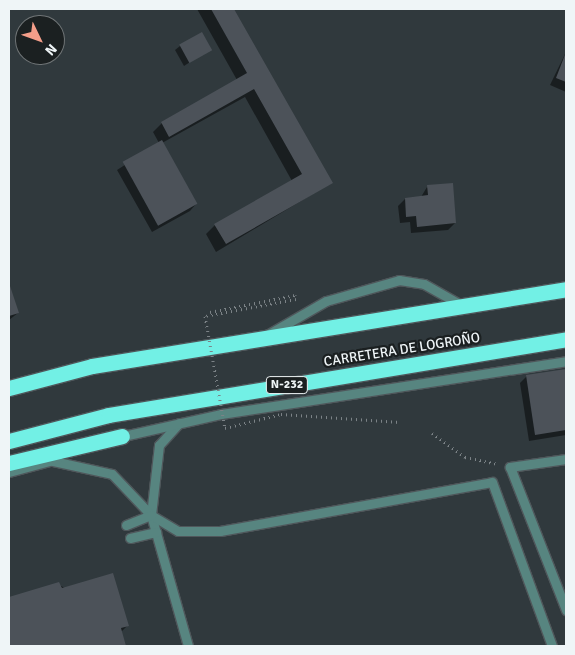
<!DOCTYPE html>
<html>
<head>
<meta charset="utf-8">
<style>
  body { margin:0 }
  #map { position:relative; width:575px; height:655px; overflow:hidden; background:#30393d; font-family:Signika,sans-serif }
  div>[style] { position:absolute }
  .shadow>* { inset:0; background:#0007 }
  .building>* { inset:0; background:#4c5259; transform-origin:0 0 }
  .path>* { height:3px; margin-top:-1.5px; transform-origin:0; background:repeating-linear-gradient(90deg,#7c8387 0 1px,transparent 0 5px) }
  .roads { filter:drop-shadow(1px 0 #4f575b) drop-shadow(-1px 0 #4f575b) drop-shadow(0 1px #4f575b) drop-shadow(0 -1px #4f575b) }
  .lane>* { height:9px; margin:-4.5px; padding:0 4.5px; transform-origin:4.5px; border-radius:4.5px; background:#578580 }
  .highway>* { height:15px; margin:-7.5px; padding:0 7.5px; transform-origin:7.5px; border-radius:7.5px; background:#72f0e5 }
  .path-bridge>* { height:3px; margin-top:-1.5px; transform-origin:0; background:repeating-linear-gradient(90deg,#7c8387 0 1px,transparent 0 5px) }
  span { translate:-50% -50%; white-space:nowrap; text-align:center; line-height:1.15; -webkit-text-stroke:4.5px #1b2021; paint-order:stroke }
  .shield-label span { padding:1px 4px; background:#1b2021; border:1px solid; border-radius:4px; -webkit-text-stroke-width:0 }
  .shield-label { font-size:12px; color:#eff5f7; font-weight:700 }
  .street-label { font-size:14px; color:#eff5f7 }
  .frame { position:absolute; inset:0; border:10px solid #eff5f7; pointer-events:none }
  .north { position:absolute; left:15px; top:15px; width:50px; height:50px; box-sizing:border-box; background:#1b2021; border:1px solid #707577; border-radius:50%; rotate:132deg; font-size:14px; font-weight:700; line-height:20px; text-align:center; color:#eff5f7 }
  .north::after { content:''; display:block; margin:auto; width:18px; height:22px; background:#f49e8a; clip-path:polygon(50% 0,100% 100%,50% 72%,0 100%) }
</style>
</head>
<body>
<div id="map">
  <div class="shadow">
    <div style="clip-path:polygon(197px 9px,233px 9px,331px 183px,216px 252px,206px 234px,215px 225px,292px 181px,245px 97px,162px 143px,196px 204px,190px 211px,152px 232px,117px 170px,159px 143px,153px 132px,162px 123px,237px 80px)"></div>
    <div style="clip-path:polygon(180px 46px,210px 49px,184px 66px,175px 50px)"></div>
    <div style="clip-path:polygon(566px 52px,566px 92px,550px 85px)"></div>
    <div style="clip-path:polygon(427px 187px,455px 223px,448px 230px,411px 233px,410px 222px,400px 223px,398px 206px,405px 199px,421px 197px)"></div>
    <div style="clip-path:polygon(9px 286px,18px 313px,9px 320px)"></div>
    <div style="clip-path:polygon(566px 370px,566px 435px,529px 441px,520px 383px,527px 376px)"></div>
    <div style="clip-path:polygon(58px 584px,127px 626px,120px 633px,122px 646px,9px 646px,9px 598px)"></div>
  </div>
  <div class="building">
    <div style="clip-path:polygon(211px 9px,234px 9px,333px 183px,226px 244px,214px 224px,302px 174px,254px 89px,169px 137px,161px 122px,247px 73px)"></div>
    <div style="left:202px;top:32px;width:21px;height:26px;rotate:61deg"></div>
    <div style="clip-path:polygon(566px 52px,566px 82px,556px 78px)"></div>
    <div style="left:162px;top:140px;width:73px;height:45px;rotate:61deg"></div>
    <div style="clip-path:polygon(453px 183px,456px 223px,417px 227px,416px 216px,406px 217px,405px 198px,428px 195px,427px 185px)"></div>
    <div style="clip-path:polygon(9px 283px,19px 313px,9px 316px)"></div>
    <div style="clip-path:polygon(566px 369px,566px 430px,535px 435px,526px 375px)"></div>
    <div style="clip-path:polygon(113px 573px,129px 626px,121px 628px,126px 646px,9px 646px,9px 597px,59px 582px,62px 588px)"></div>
  </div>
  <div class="path">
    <div style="left:432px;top:433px;width:41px;rotate:36deg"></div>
    <div style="left:465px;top:457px;width:34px;rotate:12deg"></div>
  </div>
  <div class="roads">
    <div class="lane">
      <div style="left:267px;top:335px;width:68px;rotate:-30deg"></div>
      <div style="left:326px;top:301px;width:76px;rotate:-16deg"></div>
      <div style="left:399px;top:280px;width:25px;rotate:9deg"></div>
      <div style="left:424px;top:284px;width:45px;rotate:29.4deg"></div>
      <div style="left:179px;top:423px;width:30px;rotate:132deg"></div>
      <div style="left:159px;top:445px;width:70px;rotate:96.5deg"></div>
      <div style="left:151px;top:515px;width:136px;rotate:74.2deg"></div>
      <div style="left:119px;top:437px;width:105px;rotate:-12.7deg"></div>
      <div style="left:221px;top:414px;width:349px;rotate:-8.7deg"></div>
      <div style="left:566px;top:459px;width:57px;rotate:171.9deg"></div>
      <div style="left:510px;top:467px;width:154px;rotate:68.6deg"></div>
      <div style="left:53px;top:461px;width:60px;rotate:12.4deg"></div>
      <div style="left:112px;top:474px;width:57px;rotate:46.4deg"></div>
      <div style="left:151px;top:515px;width:31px;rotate:31deg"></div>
      <div style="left:178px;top:531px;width:42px"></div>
      <div style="left:220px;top:531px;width:276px;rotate:-10.2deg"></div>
      <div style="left:492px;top:482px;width:175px;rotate:69.9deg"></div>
      <div style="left:9px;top:472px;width:50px;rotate:-15.2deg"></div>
      <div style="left:126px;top:525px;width:27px;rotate:-22deg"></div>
      <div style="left:130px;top:538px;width:27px;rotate:-13deg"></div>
    </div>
    <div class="highway">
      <div style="left:9px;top:388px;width:86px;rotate:-14.8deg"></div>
      <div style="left:92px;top:366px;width:480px;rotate:-9.2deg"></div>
      <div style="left:9px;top:441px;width:103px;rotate:-14.6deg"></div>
      <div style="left:109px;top:415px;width:463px;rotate:-9.4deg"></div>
      <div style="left:9px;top:463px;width:116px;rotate:-13.4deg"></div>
    </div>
  </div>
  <div class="path-bridge">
    <div style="left:210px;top:312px;width:87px;rotate:-11.3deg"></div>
    <div style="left:295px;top:295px;width:4px;rotate:76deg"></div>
    <div style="left:296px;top:299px;width:93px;rotate:169.4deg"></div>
    <div style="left:205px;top:316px;width:114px;rotate:79.9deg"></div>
    <div style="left:225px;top:428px;width:58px;rotate:-14deg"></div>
    <div style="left:281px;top:414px;width:119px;rotate:3.8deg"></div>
  </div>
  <div class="shield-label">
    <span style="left:287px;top:385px">N-232</span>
  </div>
  <div class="street-label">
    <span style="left:402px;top:350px;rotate:-9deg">CARRETERA DE LOGROÑO</span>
  </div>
  <div class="frame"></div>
  <div class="north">N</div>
</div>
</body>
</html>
